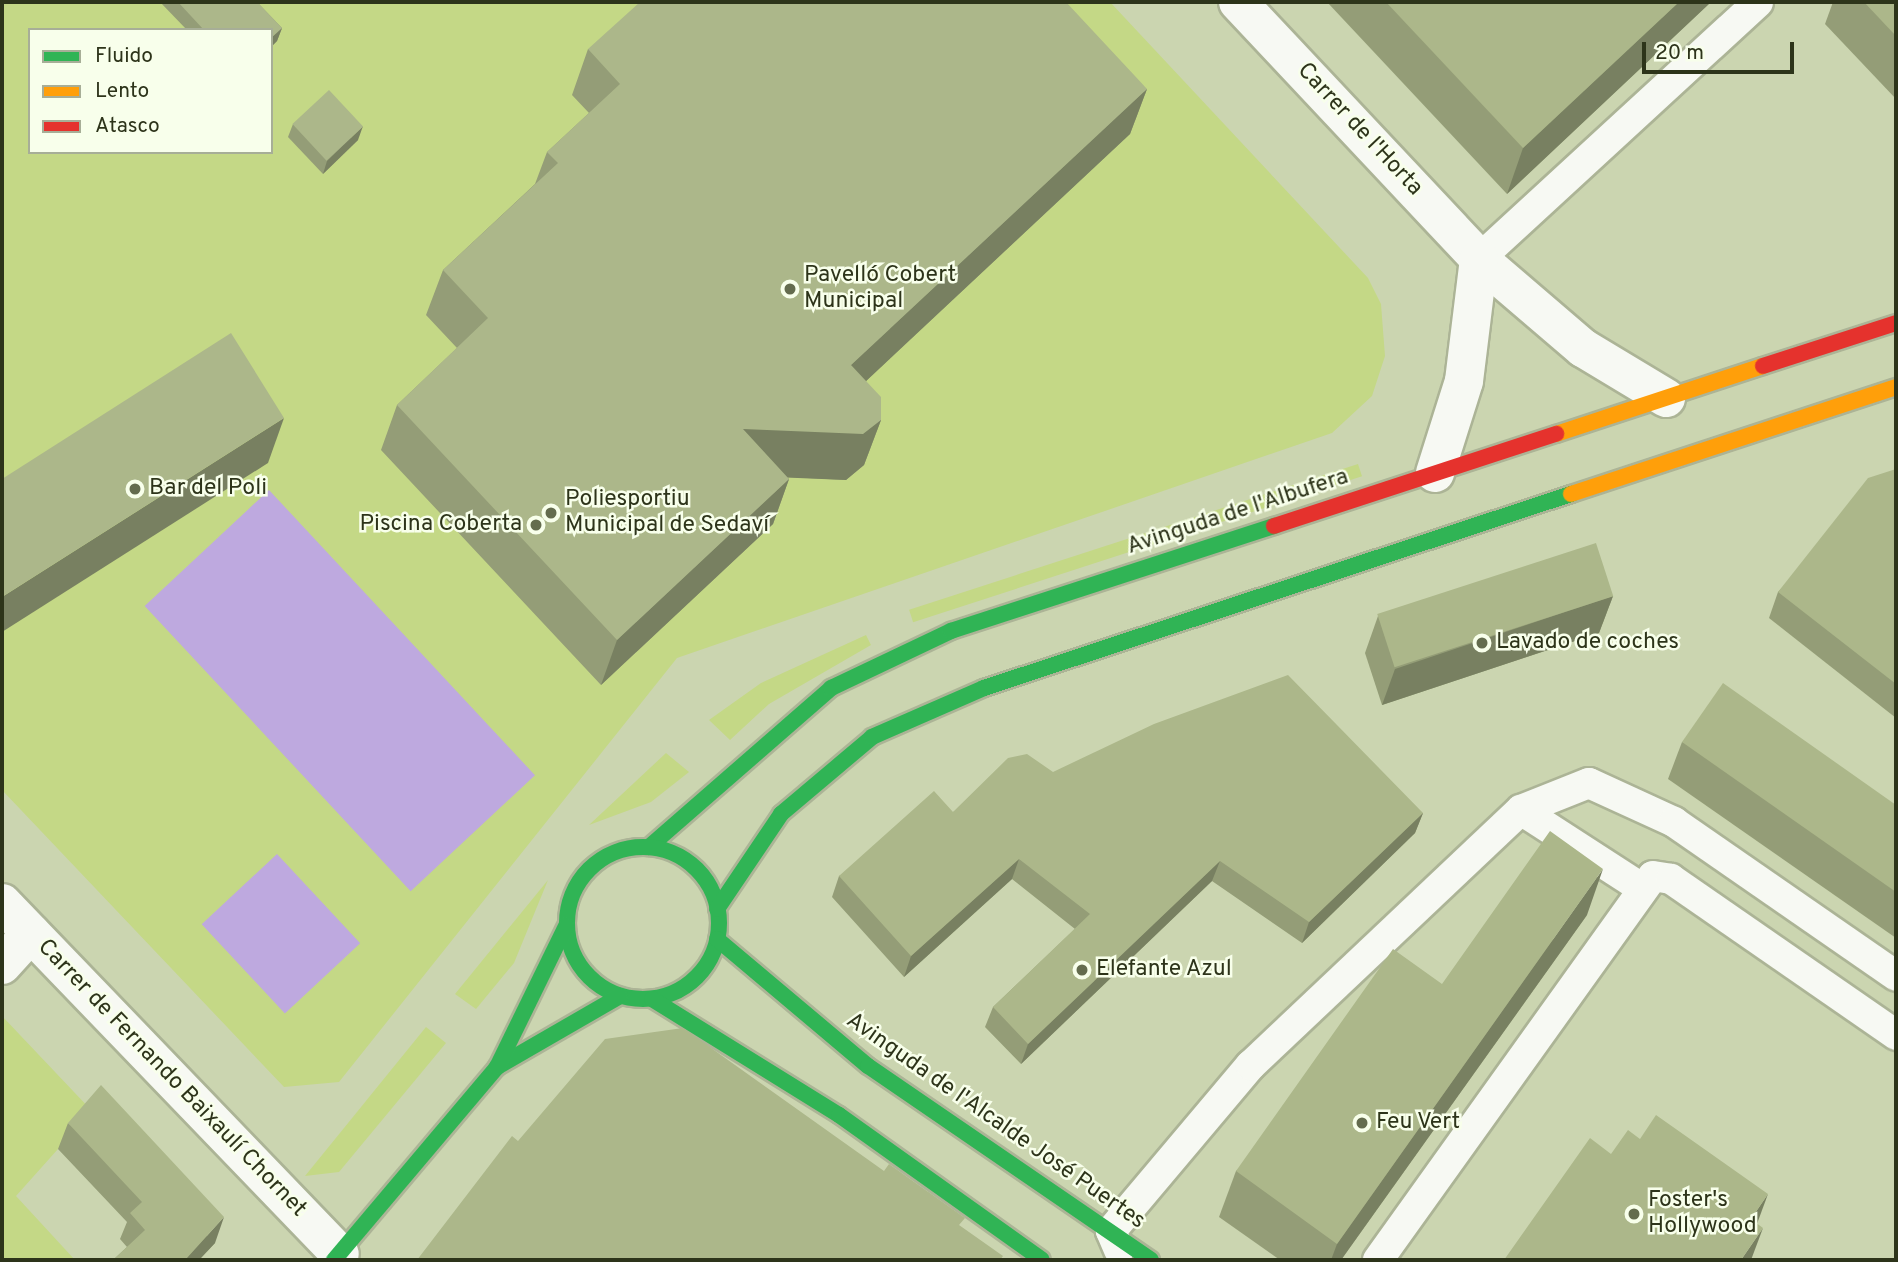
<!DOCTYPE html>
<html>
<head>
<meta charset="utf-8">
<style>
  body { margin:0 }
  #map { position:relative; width:1898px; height:1262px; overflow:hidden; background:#cbd5b0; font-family:Overpass,sans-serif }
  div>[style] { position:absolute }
  .green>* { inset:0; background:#c4d886; transform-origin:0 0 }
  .water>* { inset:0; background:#bea9df; transform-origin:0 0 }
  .roads { filter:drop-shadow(2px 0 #acb496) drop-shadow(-2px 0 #acb496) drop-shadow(0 2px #acb496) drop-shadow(0 -2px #acb496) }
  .lane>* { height:30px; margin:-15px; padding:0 15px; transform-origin:15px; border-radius:15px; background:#f7f9f3 }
  .street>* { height:38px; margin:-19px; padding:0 19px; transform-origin:19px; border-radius:19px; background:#f7f9f3 }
  .fast>* { height:16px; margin:-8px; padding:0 8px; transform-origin:8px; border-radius:8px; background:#30b455 }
  .fast>.ring { margin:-8px; padding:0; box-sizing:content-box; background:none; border:16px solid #30b455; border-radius:50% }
  .slow>* { height:16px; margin:-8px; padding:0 8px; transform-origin:8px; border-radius:8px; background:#ff9f0a }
  .jam>* { height:16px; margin:-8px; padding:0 8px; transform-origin:8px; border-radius:8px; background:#e5322d }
  .wall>* { inset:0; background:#949d77 }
  .shaded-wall>* { inset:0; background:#788061 }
  .building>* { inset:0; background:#acb78a; transform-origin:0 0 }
  .dots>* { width:19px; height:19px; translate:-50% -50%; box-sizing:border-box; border:4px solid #f8ffeb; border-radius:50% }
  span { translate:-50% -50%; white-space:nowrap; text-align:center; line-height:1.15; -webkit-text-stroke:5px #f8ffeb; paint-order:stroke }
  .street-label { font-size:23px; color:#2d341a }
  .poi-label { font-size:23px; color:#2d341a }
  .left { translate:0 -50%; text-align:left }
  .right { translate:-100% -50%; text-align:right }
  .frame { position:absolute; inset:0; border:4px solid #2d341a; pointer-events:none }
  .legend { position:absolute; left:28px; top:28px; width:245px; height:126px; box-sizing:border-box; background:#f8ffeb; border:2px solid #a7ae97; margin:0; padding:9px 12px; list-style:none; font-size:21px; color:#2d341a }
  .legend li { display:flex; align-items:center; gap:14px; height:35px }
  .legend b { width:35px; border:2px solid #a7ae97 }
  .scale { position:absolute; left:1642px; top:42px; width:152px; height:32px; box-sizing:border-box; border:4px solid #2d341a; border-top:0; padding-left:9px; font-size:21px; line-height:24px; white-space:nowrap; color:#2d341a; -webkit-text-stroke:5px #f8ffeb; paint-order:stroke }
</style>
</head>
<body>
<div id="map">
  <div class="green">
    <div style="clip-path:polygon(evenodd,2px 2px,1110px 2px,1368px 278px,1381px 304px,1385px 356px,1372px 396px,1332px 433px,677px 658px,339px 1082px,284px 1087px,2px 790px,2px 2px,30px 30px,271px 30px,271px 152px,30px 152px,30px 30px)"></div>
    <div style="left:1358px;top:464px;width:13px;height:472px;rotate:72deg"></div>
    <div style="clip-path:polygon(866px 635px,871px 645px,769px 704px,730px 740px,709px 720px,761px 683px)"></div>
    <div style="clip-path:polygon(666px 753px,689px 772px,651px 802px,589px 825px)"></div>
    <div style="clip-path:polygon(548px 880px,514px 963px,476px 1009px,455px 994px)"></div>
    <div style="clip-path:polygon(2px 1016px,92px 1111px,16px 1196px,75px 1260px,2px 1260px)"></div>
    <div style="clip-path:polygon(426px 1027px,446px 1043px,339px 1172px,305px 1176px)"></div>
  </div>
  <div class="water">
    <div style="left:269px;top:490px;width:390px;height:170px;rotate:47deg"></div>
    <div style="left:277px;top:854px;width:122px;height:103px;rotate:47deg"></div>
  </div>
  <div class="roads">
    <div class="lane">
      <div style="left:1479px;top:259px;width:379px;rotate:-42.6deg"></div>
      <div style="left:1521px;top:810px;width:142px;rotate:32.9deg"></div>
      <div style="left:1119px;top:1250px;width:21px;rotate:-113deg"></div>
      <div style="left:1111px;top:1231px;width:217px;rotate:-49.9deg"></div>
      <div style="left:1251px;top:1065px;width:371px;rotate:-43.4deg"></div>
      <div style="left:1521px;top:810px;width:73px;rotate:-21.7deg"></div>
      <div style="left:1589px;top:783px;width:94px;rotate:24.6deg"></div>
      <div style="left:1674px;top:822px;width:270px;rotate:34.7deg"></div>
      <div style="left:1378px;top:1260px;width:472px;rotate:-54.4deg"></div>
      <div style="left:1653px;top:876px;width:18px;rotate:9deg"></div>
      <div style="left:1671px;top:879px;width:274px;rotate:34.7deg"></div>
    </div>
    <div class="street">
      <div style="left:1238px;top:2px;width:352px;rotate:46.8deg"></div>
      <div style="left:1479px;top:259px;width:137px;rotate:40.6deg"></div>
      <div style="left:1583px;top:348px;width:97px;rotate:31.1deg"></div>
      <div style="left:1435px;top:473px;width:96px;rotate:-72.5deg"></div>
      <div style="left:1464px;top:381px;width:123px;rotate:-83deg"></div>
      <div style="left:2px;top:903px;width:487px;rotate:46.1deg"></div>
      <div style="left:2px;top:965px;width:43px;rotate:-47.8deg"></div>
    </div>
    <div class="fast">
      <div style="left:649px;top:847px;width:242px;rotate:-41.1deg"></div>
      <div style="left:831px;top:688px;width:133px;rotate:-25.4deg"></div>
      <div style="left:951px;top:631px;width:340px;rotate:-18deg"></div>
      <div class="ring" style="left:567px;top:847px;width:136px;height:136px"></div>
      <div style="left:717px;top:909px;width:115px;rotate:-56deg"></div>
      <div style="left:781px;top:814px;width:119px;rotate:-40.2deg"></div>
      <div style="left:872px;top:737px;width:122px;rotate:-23.6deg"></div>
      <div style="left:984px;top:688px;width:618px;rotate:-18.29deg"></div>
      <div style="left:717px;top:939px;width:197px;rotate:40.1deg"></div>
      <div style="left:868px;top:1066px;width:343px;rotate:34.4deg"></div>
      <div style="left:652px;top:999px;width:220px;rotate:31.8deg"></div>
      <div style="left:839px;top:1115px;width:249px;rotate:35.5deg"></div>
      <div style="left:497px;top:1067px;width:142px;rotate:-30deg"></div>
      <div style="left:334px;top:1260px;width:253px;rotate:-49.8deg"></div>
      <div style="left:497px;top:1067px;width:157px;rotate:-63.9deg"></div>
    </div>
    <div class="slow">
      <div style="left:1556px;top:434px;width:218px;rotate:-18.2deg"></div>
      <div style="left:1571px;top:494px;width:342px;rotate:-18.2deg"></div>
    </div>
    <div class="jam">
      <div style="left:1763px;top:366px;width:140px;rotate:-17.9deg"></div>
      <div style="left:1274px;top:526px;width:297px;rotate:-18.1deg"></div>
    </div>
  </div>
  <div class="wall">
    <div style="clip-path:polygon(160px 2px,257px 2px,282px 28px,277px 41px,271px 47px,271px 30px,187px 30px)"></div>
    <div style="clip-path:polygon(1327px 2px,1711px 2px,1507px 194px)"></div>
    <div style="clip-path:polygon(1833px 2px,1896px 2px,1896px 99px,1825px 24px)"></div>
    <div style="clip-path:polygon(588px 49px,1147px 89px,1130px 134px,866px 381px,881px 420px,864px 465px,846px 480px,788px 477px,789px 479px,773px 524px,601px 685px,381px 450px,397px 405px,457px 348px,426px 315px,443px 270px,535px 184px,547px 152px,589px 113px,572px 95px)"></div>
    <div style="clip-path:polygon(293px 124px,358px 140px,323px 174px,288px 137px)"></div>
    <div style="clip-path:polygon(1896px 469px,1896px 718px,1769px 618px,1778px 592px)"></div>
    <div style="clip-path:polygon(1613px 596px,1599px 633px,1382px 705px,1365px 653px,1378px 616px)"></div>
    <div style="clip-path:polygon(1682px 742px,1896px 805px,1896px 938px,1668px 779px)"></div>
    <div style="clip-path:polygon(1053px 772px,1423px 813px,1415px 833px,1302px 943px,1212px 881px,1021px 1064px,985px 1027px,993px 1007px,1075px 929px,1012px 879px,904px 977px,832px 897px,839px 876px,953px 812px)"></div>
    <div style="clip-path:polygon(1587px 915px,1341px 1260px,1280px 1260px,1219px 1217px,1236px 1171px)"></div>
    <div style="clip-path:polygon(68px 1123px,215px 1243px,199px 1260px,113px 1260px,127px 1247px,120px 1239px,127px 1222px,58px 1149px)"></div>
  </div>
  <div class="shaded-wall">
    <div style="clip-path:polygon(1679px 2px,1711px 2px,1507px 194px,1523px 148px)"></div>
    <div style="clip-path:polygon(282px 28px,277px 41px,271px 47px,271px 38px)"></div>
    <div style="clip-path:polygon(1147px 89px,1130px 134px,834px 411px,851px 365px)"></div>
    <div style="clip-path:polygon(363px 126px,358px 140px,323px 174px,327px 161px)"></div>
    <div style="clip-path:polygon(284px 418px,268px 463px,2px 632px,2px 597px)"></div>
    <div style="clip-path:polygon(881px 420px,864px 465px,846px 480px,726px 475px,743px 429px)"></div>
    <div style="clip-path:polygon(789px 479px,773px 524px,601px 685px,617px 640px)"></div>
    <div style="clip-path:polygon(1613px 596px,1599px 633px,1382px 705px,1395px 669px)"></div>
    <div style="clip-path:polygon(1423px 813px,1415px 833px,1302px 943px,1309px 922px)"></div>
    <div style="clip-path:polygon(1019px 859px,1012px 879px,904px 977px,911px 956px)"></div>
    <div style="clip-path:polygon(1220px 861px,1212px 881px,1021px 1064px,1028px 1044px)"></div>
    <div style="clip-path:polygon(1603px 869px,1587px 915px,1341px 1260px,1331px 1260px,1337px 1244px)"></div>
    <div style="clip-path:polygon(1768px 1194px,1751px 1240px,1751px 1219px)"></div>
    <div style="clip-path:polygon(224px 1217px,215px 1243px,199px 1260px,185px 1260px)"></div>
    <div style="clip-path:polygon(1763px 1228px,1751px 1260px,1741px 1260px)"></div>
  </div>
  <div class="building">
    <div style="clip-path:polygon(178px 2px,257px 2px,282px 28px,271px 38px,271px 30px,204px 30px)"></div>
    <div style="clip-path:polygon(640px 2px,1066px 2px,1147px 89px,851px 365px,881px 397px,881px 420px,863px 434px,743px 429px,789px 479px,617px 640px,397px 405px,488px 318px,443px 270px,558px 163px,547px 152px,620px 84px,588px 49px)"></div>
    <div style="clip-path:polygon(1386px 2px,1679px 2px,1523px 148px)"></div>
    <div style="clip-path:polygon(1864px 2px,1896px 2px,1896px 36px)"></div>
    <div style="left:329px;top:90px;width:50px;height:50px;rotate:47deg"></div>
    <div style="clip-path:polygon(231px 333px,284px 418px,2px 597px,2px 479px)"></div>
    <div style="clip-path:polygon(1896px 469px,1896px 684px,1778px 592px,1868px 478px)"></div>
    <div style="left:1596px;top:543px;width:56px;height:230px;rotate:72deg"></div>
    <div style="clip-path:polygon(1288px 675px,1423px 813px,1309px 922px,1220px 861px,1028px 1044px,993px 1007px,1090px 914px,1019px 859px,911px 956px,839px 876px,934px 791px,953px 812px,1008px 758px,1027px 754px,1053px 772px,1154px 724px)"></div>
    <div style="clip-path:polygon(1723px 683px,1896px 805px,1896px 892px,1682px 742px)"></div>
    <div style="clip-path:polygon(1550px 831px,1603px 869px,1337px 1244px,1236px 1171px,1393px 949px,1442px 984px)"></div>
    <div style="clip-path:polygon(683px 1028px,884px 1171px,889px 1164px,965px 1218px,959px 1225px,1003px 1256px,1000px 1260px,417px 1260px,512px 1136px,518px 1141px,605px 1039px)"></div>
    <div style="clip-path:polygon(101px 1085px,224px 1217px,185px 1260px,113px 1260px,145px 1230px,130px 1213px,142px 1202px,68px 1123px)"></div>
    <div style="clip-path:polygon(1656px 1115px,1768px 1194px,1751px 1219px,1763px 1228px,1741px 1260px,1504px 1260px,1590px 1138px,1611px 1154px,1628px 1130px,1640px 1139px)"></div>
  </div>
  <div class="dots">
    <div style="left:790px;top:289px;background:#646c4e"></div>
    <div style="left:135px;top:489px;background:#646c4e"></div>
    <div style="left:551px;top:513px;background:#646c4e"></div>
    <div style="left:536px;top:525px;background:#646c4e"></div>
    <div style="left:1482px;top:643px;background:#646c4e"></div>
    <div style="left:1082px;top:970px;background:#646c4e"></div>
    <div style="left:1362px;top:1123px;background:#646c4e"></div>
    <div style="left:1634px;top:1214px;background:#646c4e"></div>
  </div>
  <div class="street-label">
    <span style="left:1359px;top:130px;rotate:47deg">Carrer de l'Horta</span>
    <span style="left:1238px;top:513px;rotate:-18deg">Avinguda de l'Albufera</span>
    <span style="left:171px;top:1079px;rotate:46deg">Carrer de Fernando Baixaulí Chornet</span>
    <span style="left:995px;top:1122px;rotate:35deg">Avinguda de l'Alcalde José Puertes</span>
  </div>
  <div class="poi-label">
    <span class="left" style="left:804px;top:289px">Pavelló Cobert<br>Municipal</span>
    <span class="left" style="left:149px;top:489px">Bar del Poli</span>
    <span class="left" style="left:565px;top:513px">Poliesportiu<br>Municipal de Sedaví</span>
    <span class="right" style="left:522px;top:525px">Piscina Coberta</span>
    <span class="left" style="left:1496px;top:643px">Lavado de coches</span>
    <span class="left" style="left:1096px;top:970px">Elefante Azul</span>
    <span class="left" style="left:1376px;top:1123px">Feu Vert</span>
    <span class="left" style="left:1648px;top:1214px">Foster's<br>Hollywood</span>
  </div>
  <div class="frame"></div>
  <ul class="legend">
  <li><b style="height:9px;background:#30b455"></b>Fluido</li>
  <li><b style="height:9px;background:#ff9f0a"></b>Lento</li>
  <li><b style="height:9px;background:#e5322d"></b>Atasco</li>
  </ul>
  <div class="scale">20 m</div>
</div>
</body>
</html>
